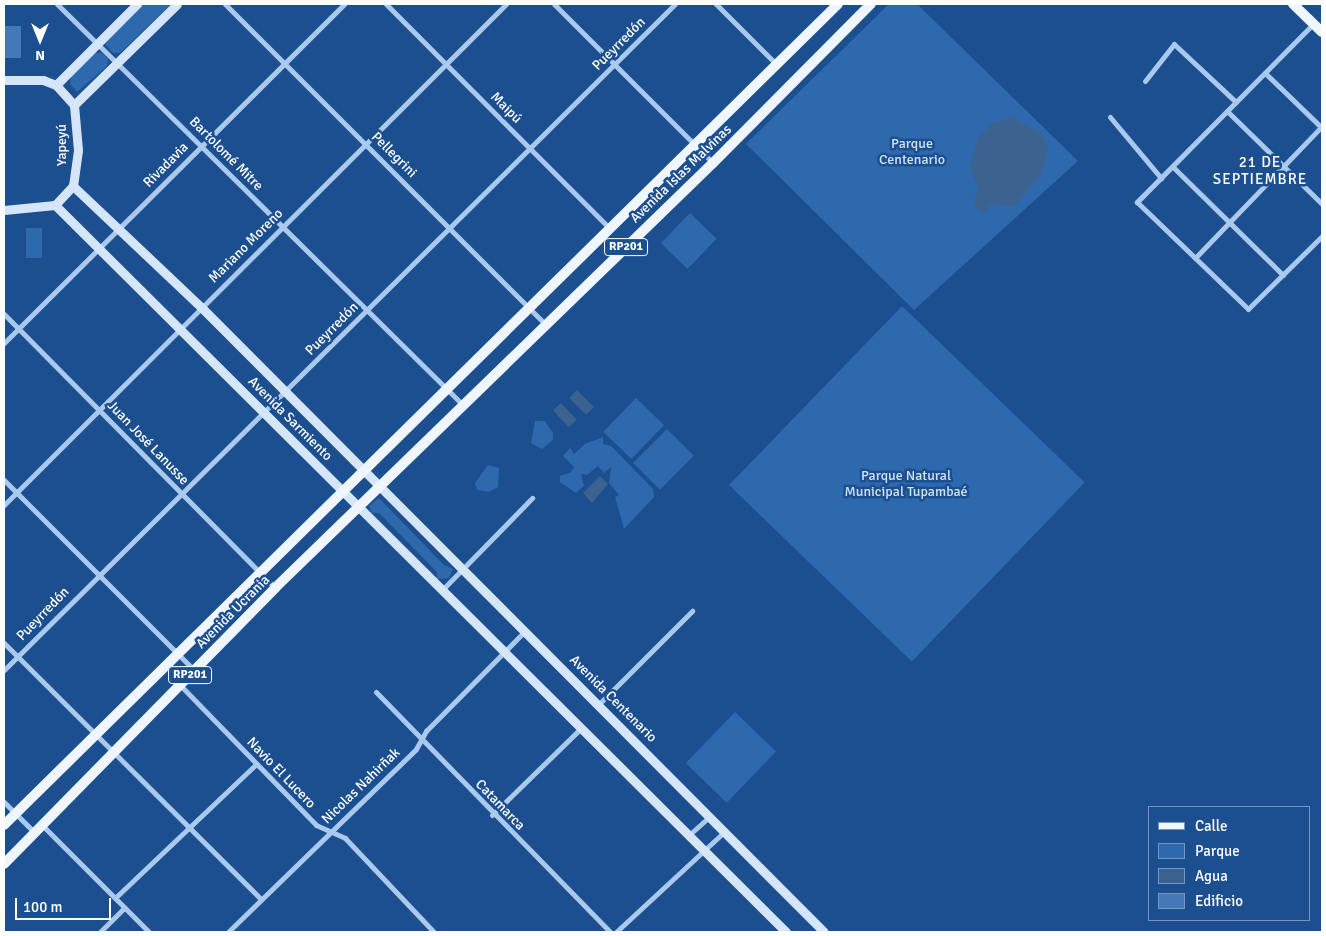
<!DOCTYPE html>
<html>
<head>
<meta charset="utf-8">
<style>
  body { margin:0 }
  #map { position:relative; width:1326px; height:936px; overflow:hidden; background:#1b4f8f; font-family:Signika,sans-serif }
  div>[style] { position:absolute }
  .green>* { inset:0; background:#2e69ad; transform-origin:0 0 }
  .water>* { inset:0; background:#3c6290; transform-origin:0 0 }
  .building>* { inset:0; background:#4478b7; transform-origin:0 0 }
  .minor>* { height:5px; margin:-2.5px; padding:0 2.5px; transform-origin:2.5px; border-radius:2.5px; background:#a9c9ee }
  .secondary>* { height:9px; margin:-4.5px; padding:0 4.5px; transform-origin:4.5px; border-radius:4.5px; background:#d6e6fa }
  .primary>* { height:10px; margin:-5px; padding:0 5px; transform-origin:5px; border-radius:5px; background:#f0f6ff }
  span { translate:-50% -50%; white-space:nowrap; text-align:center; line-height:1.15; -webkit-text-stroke:5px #1b4f8f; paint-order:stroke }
  .shield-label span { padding:1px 4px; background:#1b4f8f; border:1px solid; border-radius:4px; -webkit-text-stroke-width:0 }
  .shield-label { font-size:12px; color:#fff; font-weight:700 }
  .street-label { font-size:14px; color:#fff }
  .park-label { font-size:14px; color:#cfe3fa }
  .neighbourhood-label { font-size:15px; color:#fff; letter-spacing:1px }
  .frame { position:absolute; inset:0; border:5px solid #fff; pointer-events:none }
  .legend { position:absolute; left:1148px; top:806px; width:162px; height:115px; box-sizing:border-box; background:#1b4f8f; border:1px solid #7695bc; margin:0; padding:6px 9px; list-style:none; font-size:15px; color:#fff }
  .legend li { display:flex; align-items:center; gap:10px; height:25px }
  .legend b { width:25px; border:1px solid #7695bc }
  .north { position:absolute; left:15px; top:15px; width:50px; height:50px; -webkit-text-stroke:4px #1b4f8f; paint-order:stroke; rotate:180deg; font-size:14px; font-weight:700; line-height:20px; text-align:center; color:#fff }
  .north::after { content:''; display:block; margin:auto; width:18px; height:22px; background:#fff; clip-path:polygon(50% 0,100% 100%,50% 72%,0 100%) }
  .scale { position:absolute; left:15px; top:898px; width:96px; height:22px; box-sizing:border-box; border:2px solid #fff; border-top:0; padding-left:6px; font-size:15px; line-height:18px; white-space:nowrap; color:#fff; -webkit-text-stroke:4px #1b4f8f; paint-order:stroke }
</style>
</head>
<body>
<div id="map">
  <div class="green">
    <div style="clip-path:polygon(138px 4px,171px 4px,120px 53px,113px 53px,103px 42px)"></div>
    <div style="clip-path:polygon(889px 4px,917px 4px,1078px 161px,914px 310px,746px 144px)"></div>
    <div style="clip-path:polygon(95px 53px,102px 53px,108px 59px,107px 66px,77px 92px,70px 84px,71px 77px)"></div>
    <div style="left:690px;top:213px;width:37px;height:42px;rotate:44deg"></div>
    <div style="left:26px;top:228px;width:16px;height:30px"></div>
    <div style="left:902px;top:306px;width:254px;height:249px;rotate:44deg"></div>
    <div style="left:636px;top:398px;width:39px;height:47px;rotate:44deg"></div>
    <div style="clip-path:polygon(535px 421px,545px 421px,553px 433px,553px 440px,542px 449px,531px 443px)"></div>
    <div style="left:667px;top:429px;width:38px;height:48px;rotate:45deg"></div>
    <div style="clip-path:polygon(603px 437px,603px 444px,611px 446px,653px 489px,654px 497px,624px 529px,615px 497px,619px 495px,609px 483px,611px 467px,604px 473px,598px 466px,587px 475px,581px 474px,584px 486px,576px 493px,560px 482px,560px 476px,571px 472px,574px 467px,563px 456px,570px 448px,574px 454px,585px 444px)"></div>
    <div style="clip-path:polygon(488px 465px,499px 468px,498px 487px,489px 492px,477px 490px,475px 483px)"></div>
    <div style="clip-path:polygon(379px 498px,444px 565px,453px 569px,449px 578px,437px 579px,437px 572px,379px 513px,372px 513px,369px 506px)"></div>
    <div style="left:735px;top:712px;width:57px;height:71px;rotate:44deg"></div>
  </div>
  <div class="water">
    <div style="clip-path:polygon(1011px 117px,1041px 133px,1048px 148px,1042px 174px,1013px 207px,991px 204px,984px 213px,973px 207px,978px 187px,970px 166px,978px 138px,993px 123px)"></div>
    <div style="left:577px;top:390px;width:24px;height:11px;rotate:45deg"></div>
    <div style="left:561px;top:403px;width:23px;height:11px;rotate:47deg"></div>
    <div style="clip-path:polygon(600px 476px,608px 484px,592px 503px,583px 493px)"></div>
  </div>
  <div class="building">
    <div style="left:4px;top:26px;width:17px;height:32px"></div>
  </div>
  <div class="minor">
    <div style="left:57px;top:4px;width:571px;rotate:44.65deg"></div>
    <div style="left:225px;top:4px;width:453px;rotate:45deg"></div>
    <div style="left:386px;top:4px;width:316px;rotate:45.1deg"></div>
    <div style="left:554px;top:4px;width:225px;rotate:45deg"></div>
    <div style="left:716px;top:4px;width:85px;rotate:45deg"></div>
    <div style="left:1314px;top:23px;width:252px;rotate:134.7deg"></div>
    <div style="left:1137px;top:202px;width:154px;rotate:43.9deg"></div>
    <div style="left:1248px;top:309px;width:104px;rotate:-44.6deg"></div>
    <div style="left:1265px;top:73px;width:79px;rotate:44deg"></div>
    <div style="left:1145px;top:81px;width:47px;rotate:-51.9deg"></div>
    <div style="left:1174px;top:44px;width:85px;rotate:43.1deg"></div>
    <div style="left:1227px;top:111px;width:133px;rotate:44.4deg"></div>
    <div style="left:1110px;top:117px;width:80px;rotate:50.1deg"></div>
    <div style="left:1173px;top:167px;width:154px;rotate:44.5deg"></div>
    <div style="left:1195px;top:258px;width:183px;rotate:-46.1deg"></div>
    <div style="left:4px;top:314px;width:385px;rotate:45.3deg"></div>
    <div style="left:4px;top:343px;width:480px;rotate:-44.9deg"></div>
    <div style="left:4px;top:480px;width:269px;rotate:45deg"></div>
    <div style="left:4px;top:505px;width:709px;rotate:-44.94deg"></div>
    <div style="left:442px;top:590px;width:129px;rotate:-45.6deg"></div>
    <div style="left:4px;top:643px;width:363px;rotate:44.9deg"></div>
    <div style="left:4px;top:670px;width:945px;rotate:-44.79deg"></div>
    <div style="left:181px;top:686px;width:194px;rotate:45.8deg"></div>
    <div style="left:316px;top:825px;width:32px;rotate:24deg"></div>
    <div style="left:345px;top:838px;width:129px;rotate:46.6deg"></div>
    <div style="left:376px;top:692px;width:335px;rotate:45.7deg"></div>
    <div style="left:599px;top:704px;width:132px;rotate:-45deg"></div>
    <div style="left:4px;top:802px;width:44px;rotate:45deg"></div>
    <div style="left:492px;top:815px;width:124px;rotate:-44.3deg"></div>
    <div style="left:42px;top:825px;width:151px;rotate:45deg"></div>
    <div style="left:689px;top:835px;width:28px;rotate:-42deg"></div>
    <div style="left:115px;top:898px;width:195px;rotate:-43.5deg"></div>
    <div style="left:100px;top:932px;width:34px;rotate:-45deg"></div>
    <div style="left:228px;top:932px;width:262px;rotate:-44.2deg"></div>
    <div style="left:416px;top:749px;width:21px;rotate:-61deg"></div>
    <div style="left:426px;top:731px;width:141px;rotate:-45.3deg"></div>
    <div style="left:616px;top:932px;width:149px;rotate:-42.8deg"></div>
  </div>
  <div class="secondary">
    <div style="left:4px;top:80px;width:39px"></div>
    <div style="left:43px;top:80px;width:14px;rotate:21deg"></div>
    <div style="left:56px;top:85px;width:27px;rotate:48deg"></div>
    <div style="left:56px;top:85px;width:115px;rotate:-45deg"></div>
    <div style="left:74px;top:105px;width:144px;rotate:-44.4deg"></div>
    <div style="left:73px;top:186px;width:176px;rotate:43.4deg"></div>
    <div style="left:201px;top:307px;width:882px;rotate:45.09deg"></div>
    <div style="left:73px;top:186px;width:36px;rotate:-82deg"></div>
    <div style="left:78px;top:150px;width:45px;rotate:-95.1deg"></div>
    <div style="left:55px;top:205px;width:1031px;rotate:44.84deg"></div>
    <div style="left:55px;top:205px;width:26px;rotate:-47deg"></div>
    <div style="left:4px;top:210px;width:51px;rotate:-5.6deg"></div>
  </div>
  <div class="primary">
    <div style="left:1293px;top:4px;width:40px;rotate:44deg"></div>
    <div style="left:4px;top:825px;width:1170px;rotate:-44.55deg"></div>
    <div style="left:4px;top:864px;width:387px;rotate:-45.5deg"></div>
    <div style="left:275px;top:588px;width:610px;rotate:-44.14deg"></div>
    <div style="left:713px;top:163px;width:224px;rotate:-45.2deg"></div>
  </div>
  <div class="shield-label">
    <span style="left:626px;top:247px">RP201</span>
    <span style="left:190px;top:675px">RP201</span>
  </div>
  <div class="street-label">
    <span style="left:619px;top:44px;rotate:-45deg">Pueyrredón</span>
    <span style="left:506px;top:108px;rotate:45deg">Maipú</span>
    <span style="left:62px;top:145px;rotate:-90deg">Yapeyú</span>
    <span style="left:226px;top:154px;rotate:45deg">Bartolomé Mitre</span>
    <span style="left:394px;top:155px;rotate:45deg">Pellegrini</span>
    <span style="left:166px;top:165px;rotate:-45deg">Rivadavia</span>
    <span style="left:681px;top:174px;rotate:-44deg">Avenida Islas Malvinas</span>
    <span style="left:246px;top:246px;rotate:-45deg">Mariano Moreno</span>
    <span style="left:332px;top:329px;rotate:-45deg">Pueyrredón</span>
    <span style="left:290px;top:419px;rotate:45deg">Avenida Sarmiento</span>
    <span style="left:148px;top:443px;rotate:46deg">Juan José Lanusse</span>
    <span style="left:233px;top:612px;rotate:-45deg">Avenida Ucrania</span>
    <span style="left:43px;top:614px;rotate:-46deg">Pueyrredón</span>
    <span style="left:613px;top:699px;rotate:45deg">Avenida Centenario</span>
    <span style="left:281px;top:773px;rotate:46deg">Navio El Lucero</span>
    <span style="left:361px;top:786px;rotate:-44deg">Nicolas Nahirñak</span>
    <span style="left:500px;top:805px;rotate:46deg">Catamarca</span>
  </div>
  <div class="park-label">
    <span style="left:912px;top:152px">Parque<br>Centenario</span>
    <span style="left:906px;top:484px">Parque Natural<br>Municipal Tupambaé</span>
  </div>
  <div class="neighbourhood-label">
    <span style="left:1260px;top:171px">21 DE<br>SEPTIEMBRE</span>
  </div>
  <div class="frame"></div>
  <ul class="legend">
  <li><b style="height:6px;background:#f0f6ff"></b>Calle</li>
  <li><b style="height:14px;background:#2e69ad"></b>Parque</li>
  <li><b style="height:14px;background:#3c6290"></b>Agua</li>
  <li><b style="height:14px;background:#4478b7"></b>Edificio</li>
  </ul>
  <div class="north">N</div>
  <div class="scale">100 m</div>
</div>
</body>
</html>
